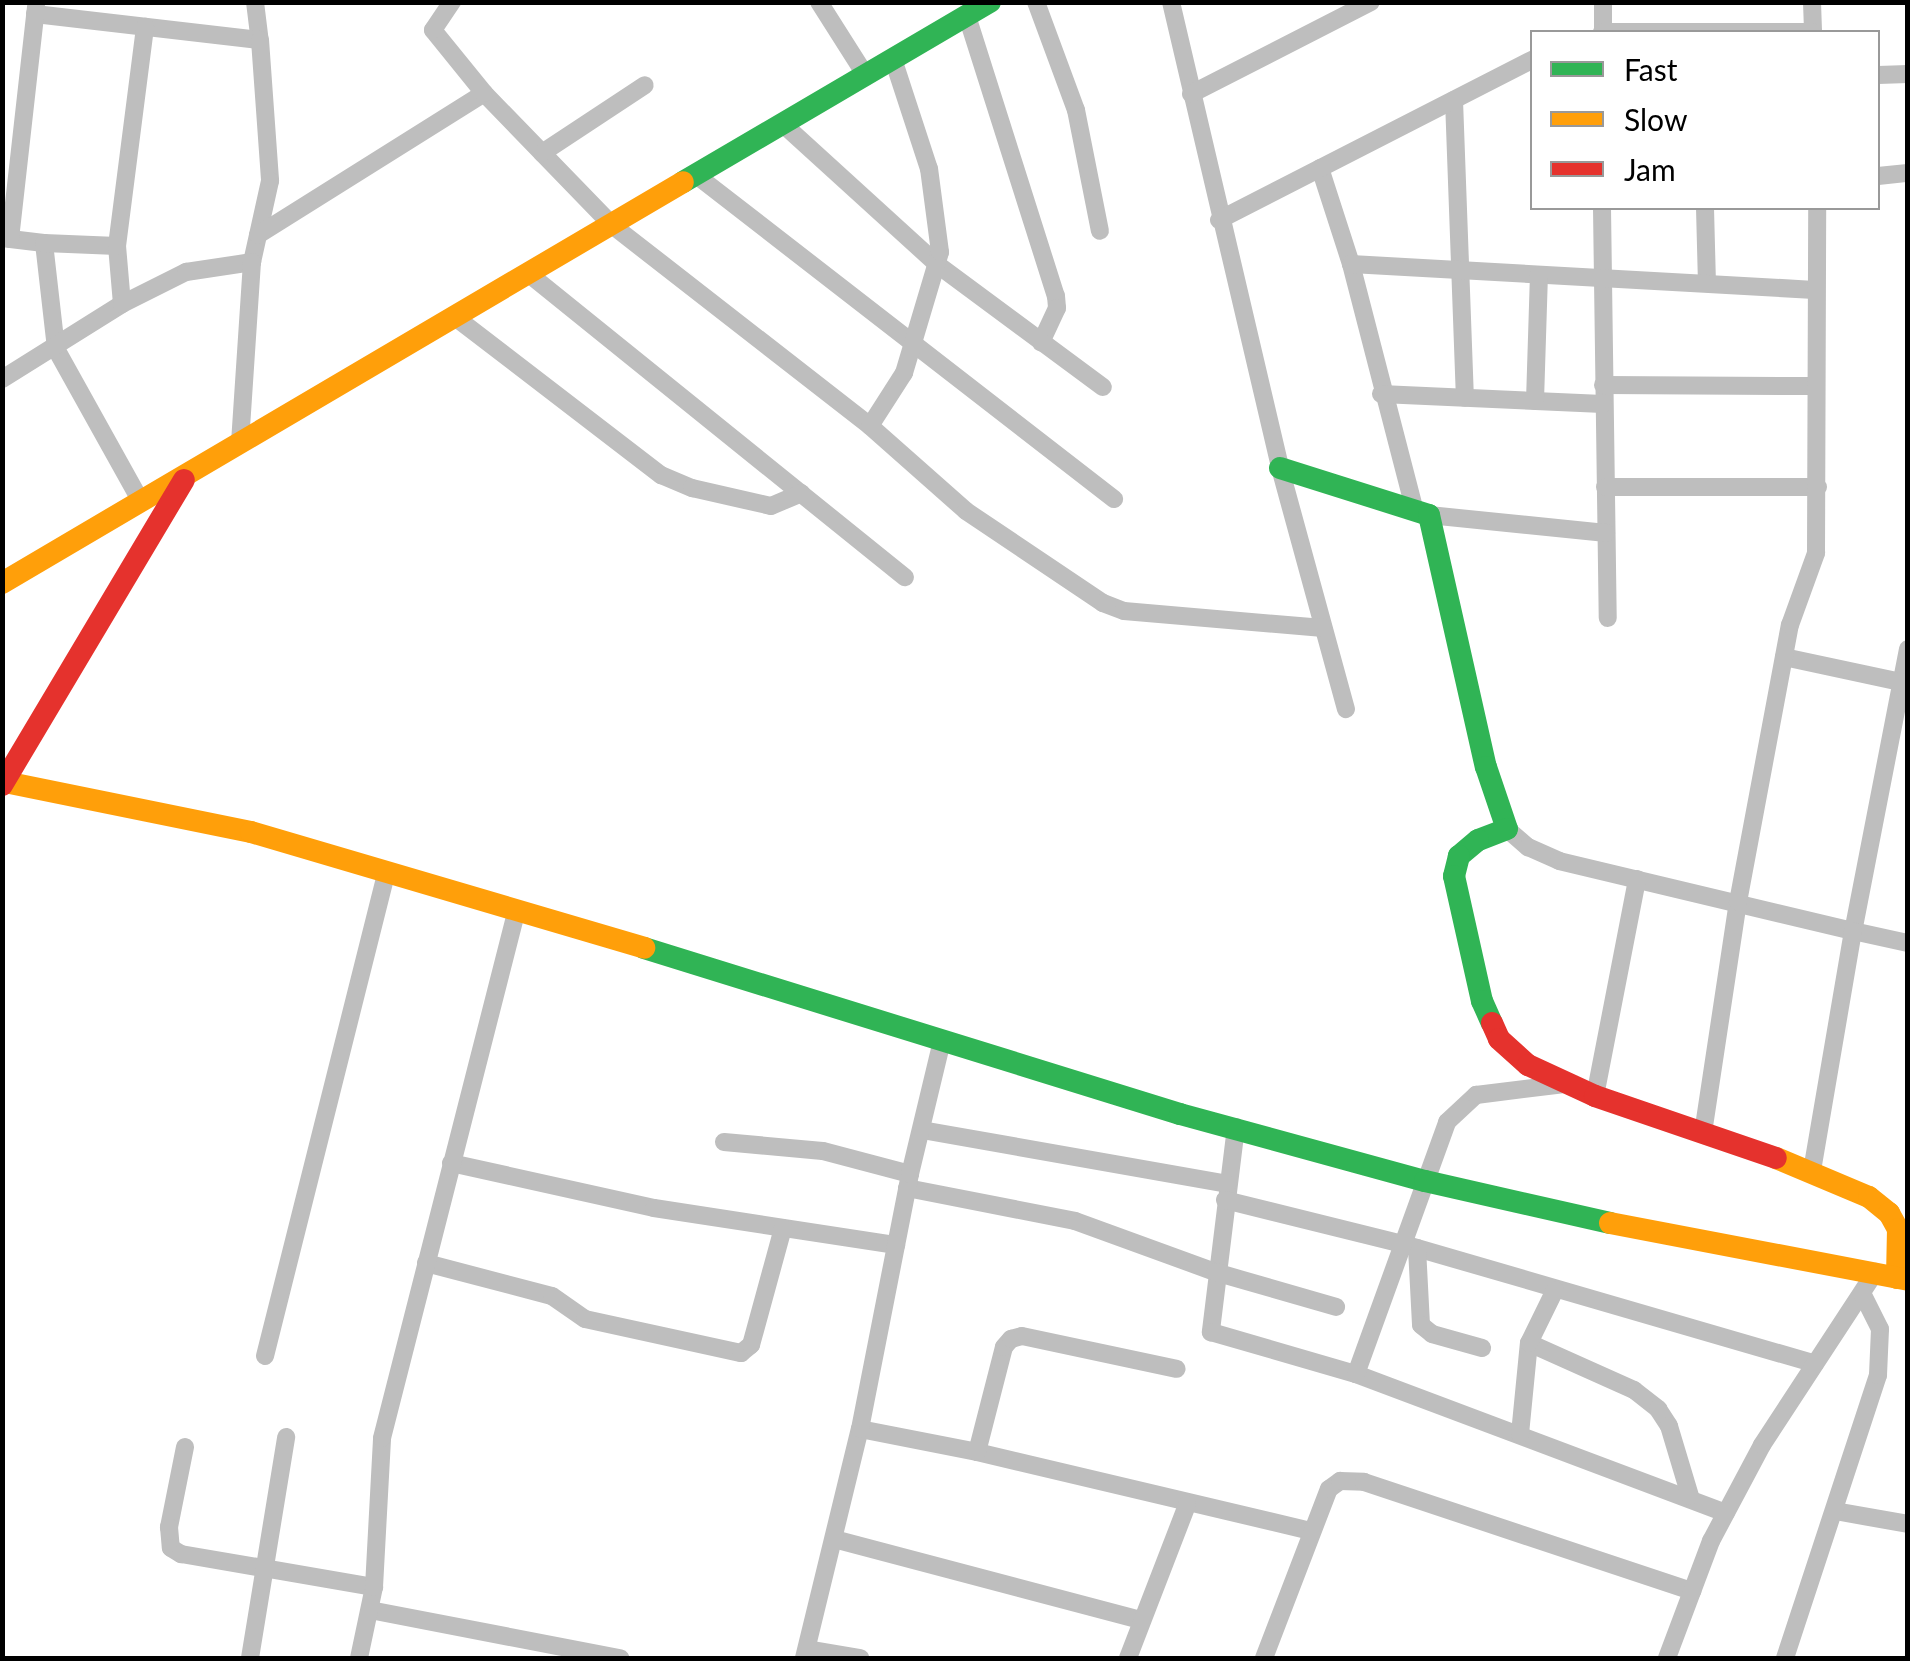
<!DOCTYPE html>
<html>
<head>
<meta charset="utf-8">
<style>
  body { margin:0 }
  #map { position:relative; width:1910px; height:1661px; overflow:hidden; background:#fff; font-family:Lato,sans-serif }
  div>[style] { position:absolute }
  .street>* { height:18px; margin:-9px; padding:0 9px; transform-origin:9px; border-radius:9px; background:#bebebe }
  .fast>* { height:22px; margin:-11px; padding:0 11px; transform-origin:11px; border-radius:11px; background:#30b455 }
  .slow>* { height:22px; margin:-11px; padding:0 11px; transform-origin:11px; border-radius:11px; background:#ff9f0a }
  .jam>* { height:22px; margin:-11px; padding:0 11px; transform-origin:11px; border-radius:11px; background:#e5322d }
  span { translate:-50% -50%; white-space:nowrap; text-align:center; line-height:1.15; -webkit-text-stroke:8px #fff; paint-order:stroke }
  .frame { position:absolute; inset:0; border:5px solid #000; pointer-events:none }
  .legend { position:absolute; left:1530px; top:30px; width:350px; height:180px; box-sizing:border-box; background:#fff; border:2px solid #999; margin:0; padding:12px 18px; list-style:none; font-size:30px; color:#000 }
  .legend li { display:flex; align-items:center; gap:20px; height:50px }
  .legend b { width:50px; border:2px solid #999 }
</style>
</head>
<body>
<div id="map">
  <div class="street">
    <div style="left:255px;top:2px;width:38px;rotate:83deg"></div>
    <div style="left:819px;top:2px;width:88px;rotate:57.6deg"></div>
    <div style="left:1036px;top:2px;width:115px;rotate:69.7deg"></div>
    <div style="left:1076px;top:110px;width:123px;rotate:78.8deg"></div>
    <div style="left:1171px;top:2px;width:479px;rotate:76.8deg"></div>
    <div style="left:1280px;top:468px;width:250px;rotate:74.7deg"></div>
    <div style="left:1603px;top:2px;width:30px;rotate:90deg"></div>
    <div style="left:1812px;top:2px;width:30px;rotate:88deg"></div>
    <div style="left:35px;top:14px;width:226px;rotate:6.6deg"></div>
    <div style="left:260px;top:40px;width:141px;rotate:85.9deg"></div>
    <div style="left:270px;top:181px;width:83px;rotate:102.5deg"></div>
    <div style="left:967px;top:16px;width:294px;rotate:72.4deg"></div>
    <div style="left:1056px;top:296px;width:12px;rotate:85deg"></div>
    <div style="left:1057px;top:308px;width:38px;rotate:115deg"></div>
    <div style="left:1602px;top:32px;width:211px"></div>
    <div style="left:1878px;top:75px;width:30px;rotate:-2deg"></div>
    <div style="left:484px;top:93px;width:184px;rotate:45.9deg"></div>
    <div style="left:612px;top:225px;width:327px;rotate:37.9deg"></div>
    <div style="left:870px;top:426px;width:128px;rotate:41.5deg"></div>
    <div style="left:966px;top:511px;width:165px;rotate:33.9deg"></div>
    <div style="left:1103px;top:603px;width:22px;rotate:21deg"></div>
    <div style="left:1124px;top:611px;width:200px;rotate:4.9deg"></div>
    <div style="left:1191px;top:94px;width:202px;rotate:-27.1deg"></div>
    <div style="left:1454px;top:100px;width:298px;rotate:87.9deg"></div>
    <div style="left:783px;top:124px;width:210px;rotate:42.3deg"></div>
    <div style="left:938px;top:265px;width:205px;rotate:36.5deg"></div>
    <div style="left:542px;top:153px;width:123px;rotate:-33.4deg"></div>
    <div style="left:1320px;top:168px;width:101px;rotate:72.1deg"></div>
    <div style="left:1351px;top:264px;width:256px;rotate:75.5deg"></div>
    <div style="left:696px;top:175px;width:529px;rotate:37.78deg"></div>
    <div style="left:1878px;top:176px;width:30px;rotate:-6deg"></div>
    <div style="left:1602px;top:208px;width:410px;rotate:89.2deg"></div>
    <div style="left:1705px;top:208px;width:74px;rotate:88.5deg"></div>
    <div style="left:1219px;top:220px;width:352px;rotate:-27.1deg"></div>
    <div style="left:258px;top:235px;width:267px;rotate:-32.1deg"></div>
    <div style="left:484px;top:93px;width:81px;rotate:-129deg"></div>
    <div style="left:433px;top:30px;width:34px;rotate:-56deg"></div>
    <div style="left:2px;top:238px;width:42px;rotate:6.8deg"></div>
    <div style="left:44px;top:243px;width:107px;rotate:83.5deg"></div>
    <div style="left:56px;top:349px;width:175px;rotate:60.9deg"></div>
    <div style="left:10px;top:239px;width:234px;rotate:-83.6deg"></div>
    <div style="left:44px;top:243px;width:73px;rotate:2.4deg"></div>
    <div style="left:1351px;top:264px;width:464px;rotate:3.2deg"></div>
    <div style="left:529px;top:274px;width:483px;rotate:38.9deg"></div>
    <div style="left:122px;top:304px;width:58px;rotate:-94.9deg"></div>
    <div style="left:117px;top:246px;width:221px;rotate:-82.7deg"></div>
    <div style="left:455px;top:317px;width:260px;rotate:37.5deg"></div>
    <div style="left:661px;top:475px;width:34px;rotate:23deg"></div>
    <div style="left:692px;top:488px;width:81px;rotate:12.8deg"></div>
    <div style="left:771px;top:506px;width:33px;rotate:-23deg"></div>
    <div style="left:2px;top:379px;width:142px;rotate:-32deg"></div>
    <div style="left:122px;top:304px;width:72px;rotate:-26.6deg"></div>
    <div style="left:186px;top:272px;width:67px;rotate:-8.6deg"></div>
    <div style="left:252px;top:262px;width:182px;rotate:93.8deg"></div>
    <div style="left:1603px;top:385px;width:212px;rotate:0.3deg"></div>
    <div style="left:1381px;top:394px;width:222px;rotate:2.6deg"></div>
    <div style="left:1535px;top:401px;width:126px;rotate:-88.2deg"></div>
    <div style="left:870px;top:426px;width:63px;rotate:-57.3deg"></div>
    <div style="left:904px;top:373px;width:126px;rotate:-73.4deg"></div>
    <div style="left:940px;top:252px;width:84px;rotate:-97.5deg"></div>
    <div style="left:929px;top:169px;width:116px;rotate:-108.1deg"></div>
    <div style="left:1605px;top:487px;width:213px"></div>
    <div style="left:1429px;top:515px;width:178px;rotate:5.8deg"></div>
    <div style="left:1908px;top:649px;width:287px;rotate:101deg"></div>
    <div style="left:1853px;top:931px;width:56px;rotate:12.3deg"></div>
    <div style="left:1784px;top:657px;width:120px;rotate:12.1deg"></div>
    <div style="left:1507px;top:829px;width:28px;rotate:41deg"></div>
    <div style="left:1528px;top:847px;width:34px;rotate:24deg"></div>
    <div style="left:1559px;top:861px;width:302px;rotate:13.4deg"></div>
    <div style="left:1853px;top:931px;width:242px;rotate:99.7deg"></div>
    <div style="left:1595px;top:1096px;width:221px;rotate:-79deg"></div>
    <div style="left:1236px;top:1127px;width:207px;rotate:97deg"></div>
    <div style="left:1211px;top:1332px;width:151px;rotate:16.2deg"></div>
    <div style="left:1356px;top:1374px;width:395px;rotate:20.6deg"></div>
    <div style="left:922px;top:1130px;width:310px;rotate:10deg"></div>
    <div style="left:1703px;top:1133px;width:234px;rotate:-81.4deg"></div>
    <div style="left:1738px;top:902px;width:282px;rotate:-79.4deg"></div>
    <div style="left:1790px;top:625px;width:77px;rotate:-70.1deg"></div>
    <div style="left:1816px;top:553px;width:345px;rotate:-89.8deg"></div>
    <div style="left:724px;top:1142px;width:99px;rotate:5.2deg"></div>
    <div style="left:823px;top:1151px;width:90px;rotate:14.8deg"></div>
    <div style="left:451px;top:1163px;width:208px;rotate:12.5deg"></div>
    <div style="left:654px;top:1208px;width:245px;rotate:8.7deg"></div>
    <div style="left:907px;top:1188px;width:171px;rotate:11.1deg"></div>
    <div style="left:1075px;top:1221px;width:149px;rotate:20deg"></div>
    <div style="left:1215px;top:1272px;width:126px;rotate:16.1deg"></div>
    <div style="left:1225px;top:1200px;width:183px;rotate:13.9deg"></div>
    <div style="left:1403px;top:1244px;width:429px;rotate:16.2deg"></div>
    <div style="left:1417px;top:1248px;width:77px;rotate:87deg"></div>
    <div style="left:1421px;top:1325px;width:14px;rotate:39deg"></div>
    <div style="left:1432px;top:1334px;width:52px;rotate:15.6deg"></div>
    <div style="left:426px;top:1263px;width:130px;rotate:14.7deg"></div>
    <div style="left:552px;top:1296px;width:40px;rotate:34.9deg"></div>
    <div style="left:585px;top:1319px;width:160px;rotate:12.3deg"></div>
    <div style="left:741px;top:1353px;width:13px;rotate:-39deg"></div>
    <div style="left:751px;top:1345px;width:121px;rotate:-74.7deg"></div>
    <div style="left:1529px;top:1343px;width:115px;rotate:24.1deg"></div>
    <div style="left:1634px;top:1390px;width:31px;rotate:38deg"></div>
    <div style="left:1658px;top:1409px;width:20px;rotate:57deg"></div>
    <div style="left:1669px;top:1426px;width:73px;rotate:73.3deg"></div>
    <div style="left:265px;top:1356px;width:498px;rotate:-75.9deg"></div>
    <div style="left:1356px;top:1374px;width:268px;rotate:-70.1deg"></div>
    <div style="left:1447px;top:1122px;width:40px;rotate:-43deg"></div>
    <div style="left:1476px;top:1095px;width:89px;rotate:-7.1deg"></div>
    <div style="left:860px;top:1429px;width:119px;rotate:11.1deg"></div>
    <div style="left:977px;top:1452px;width:344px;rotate:13.3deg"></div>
    <div style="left:1520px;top:1434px;width:91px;rotate:-84.4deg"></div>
    <div style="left:1529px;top:1343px;width:59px;rotate:-63.9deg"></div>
    <div style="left:185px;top:1447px;width:82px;rotate:101.3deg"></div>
    <div style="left:169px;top:1527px;width:21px;rotate:85deg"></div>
    <div style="left:171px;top:1548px;width:12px;rotate:31deg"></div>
    <div style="left:181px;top:1554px;width:196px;rotate:9.7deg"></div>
    <div style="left:977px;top:1452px;width:108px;rotate:-75.6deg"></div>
    <div style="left:1004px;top:1347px;width:11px;rotate:-49deg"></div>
    <div style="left:1011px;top:1339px;width:11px;rotate:-15deg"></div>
    <div style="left:1022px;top:1336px;width:158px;rotate:12deg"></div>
    <div style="left:1835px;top:1511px;width:74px;rotate:10.1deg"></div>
    <div style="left:834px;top:1539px;width:318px;rotate:14.8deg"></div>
    <div style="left:370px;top:1610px;width:255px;rotate:10.9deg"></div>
    <div style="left:807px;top:1649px;width:54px;rotate:9.6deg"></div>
    <div style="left:250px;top:1658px;width:224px;rotate:-80.7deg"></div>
    <div style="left:359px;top:1658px;width:73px;rotate:-78.1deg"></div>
    <div style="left:374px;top:1587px;width:149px;rotate:-86.9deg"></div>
    <div style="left:382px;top:1438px;width:542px;rotate:-75.68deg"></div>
    <div style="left:804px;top:1658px;width:236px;rotate:-76.3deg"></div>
    <div style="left:860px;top:1429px;width:260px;rotate:-78.9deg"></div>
    <div style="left:910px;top:1174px;width:137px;rotate:-76.5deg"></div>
    <div style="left:1128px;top:1658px;width:164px;rotate:-68.9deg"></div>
    <div style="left:1264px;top:1658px;width:181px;rotate:-69deg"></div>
    <div style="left:1329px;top:1489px;width:14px;rotate:-36deg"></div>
    <div style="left:1340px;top:1481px;width:24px;rotate:2deg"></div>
    <div style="left:1364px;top:1482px;width:346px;rotate:18.4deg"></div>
    <div style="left:1667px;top:1658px;width:125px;rotate:-69.4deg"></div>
    <div style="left:1711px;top:1541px;width:109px;rotate:-62deg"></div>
    <div style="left:1762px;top:1445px;width:207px;rotate:-56.8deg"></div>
    <div style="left:1785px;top:1658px;width:298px;rotate:-71.8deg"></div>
    <div style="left:1878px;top:1375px;width:46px;rotate:-87.5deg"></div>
    <div style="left:1880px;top:1329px;width:40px;rotate:-116.6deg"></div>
  </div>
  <div class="fast">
    <div style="left:683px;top:182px;width:356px;rotate:-30.4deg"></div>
    <div style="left:1280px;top:468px;width:156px;rotate:17.5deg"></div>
    <div style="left:1429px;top:515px;width:258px;rotate:77.3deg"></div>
    <div style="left:1486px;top:767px;width:65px;rotate:71.3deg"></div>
    <div style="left:1507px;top:829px;width:31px;rotate:159deg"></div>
    <div style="left:1478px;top:840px;width:25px;rotate:140deg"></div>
    <div style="left:1459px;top:856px;width:21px;rotate:104deg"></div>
    <div style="left:1454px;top:876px;width:128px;rotate:77.4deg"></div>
    <div style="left:1482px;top:1001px;width:24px;rotate:66deg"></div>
    <div style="left:644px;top:948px;width:561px;rotate:17.21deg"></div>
    <div style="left:1180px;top:1114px;width:254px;rotate:15.3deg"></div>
    <div style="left:1425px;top:1181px;width:190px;rotate:12.8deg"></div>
  </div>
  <div class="slow">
    <div style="left:2px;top:583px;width:790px;rotate:-30.49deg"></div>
    <div style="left:5px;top:782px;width:251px;rotate:11.5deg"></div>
    <div style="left:251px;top:832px;width:410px;rotate:16.4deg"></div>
    <div style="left:1776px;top:1158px;width:101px;rotate:22.8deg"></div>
    <div style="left:1869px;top:1197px;width:26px;rotate:39deg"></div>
    <div style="left:1889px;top:1213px;width:18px;rotate:61deg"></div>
    <div style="left:1898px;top:1229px;width:49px;rotate:91.2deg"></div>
    <div style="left:1610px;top:1223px;width:303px;rotate:10.8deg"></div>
  </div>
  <div class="jam">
    <div style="left:2px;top:785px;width:355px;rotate:-59.2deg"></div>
    <div style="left:1492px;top:1023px;width:17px;rotate:66deg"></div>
    <div style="left:1499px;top:1039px;width:39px;rotate:42deg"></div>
    <div style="left:1528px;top:1065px;width:74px;rotate:24.8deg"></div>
    <div style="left:1595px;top:1096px;width:191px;rotate:18.9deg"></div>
  </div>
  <div class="frame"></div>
  <ul class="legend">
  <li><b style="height:12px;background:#30b455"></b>Fast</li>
  <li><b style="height:12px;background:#ff9f0a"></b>Slow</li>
  <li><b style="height:12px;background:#e5322d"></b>Jam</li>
  </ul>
</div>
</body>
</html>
